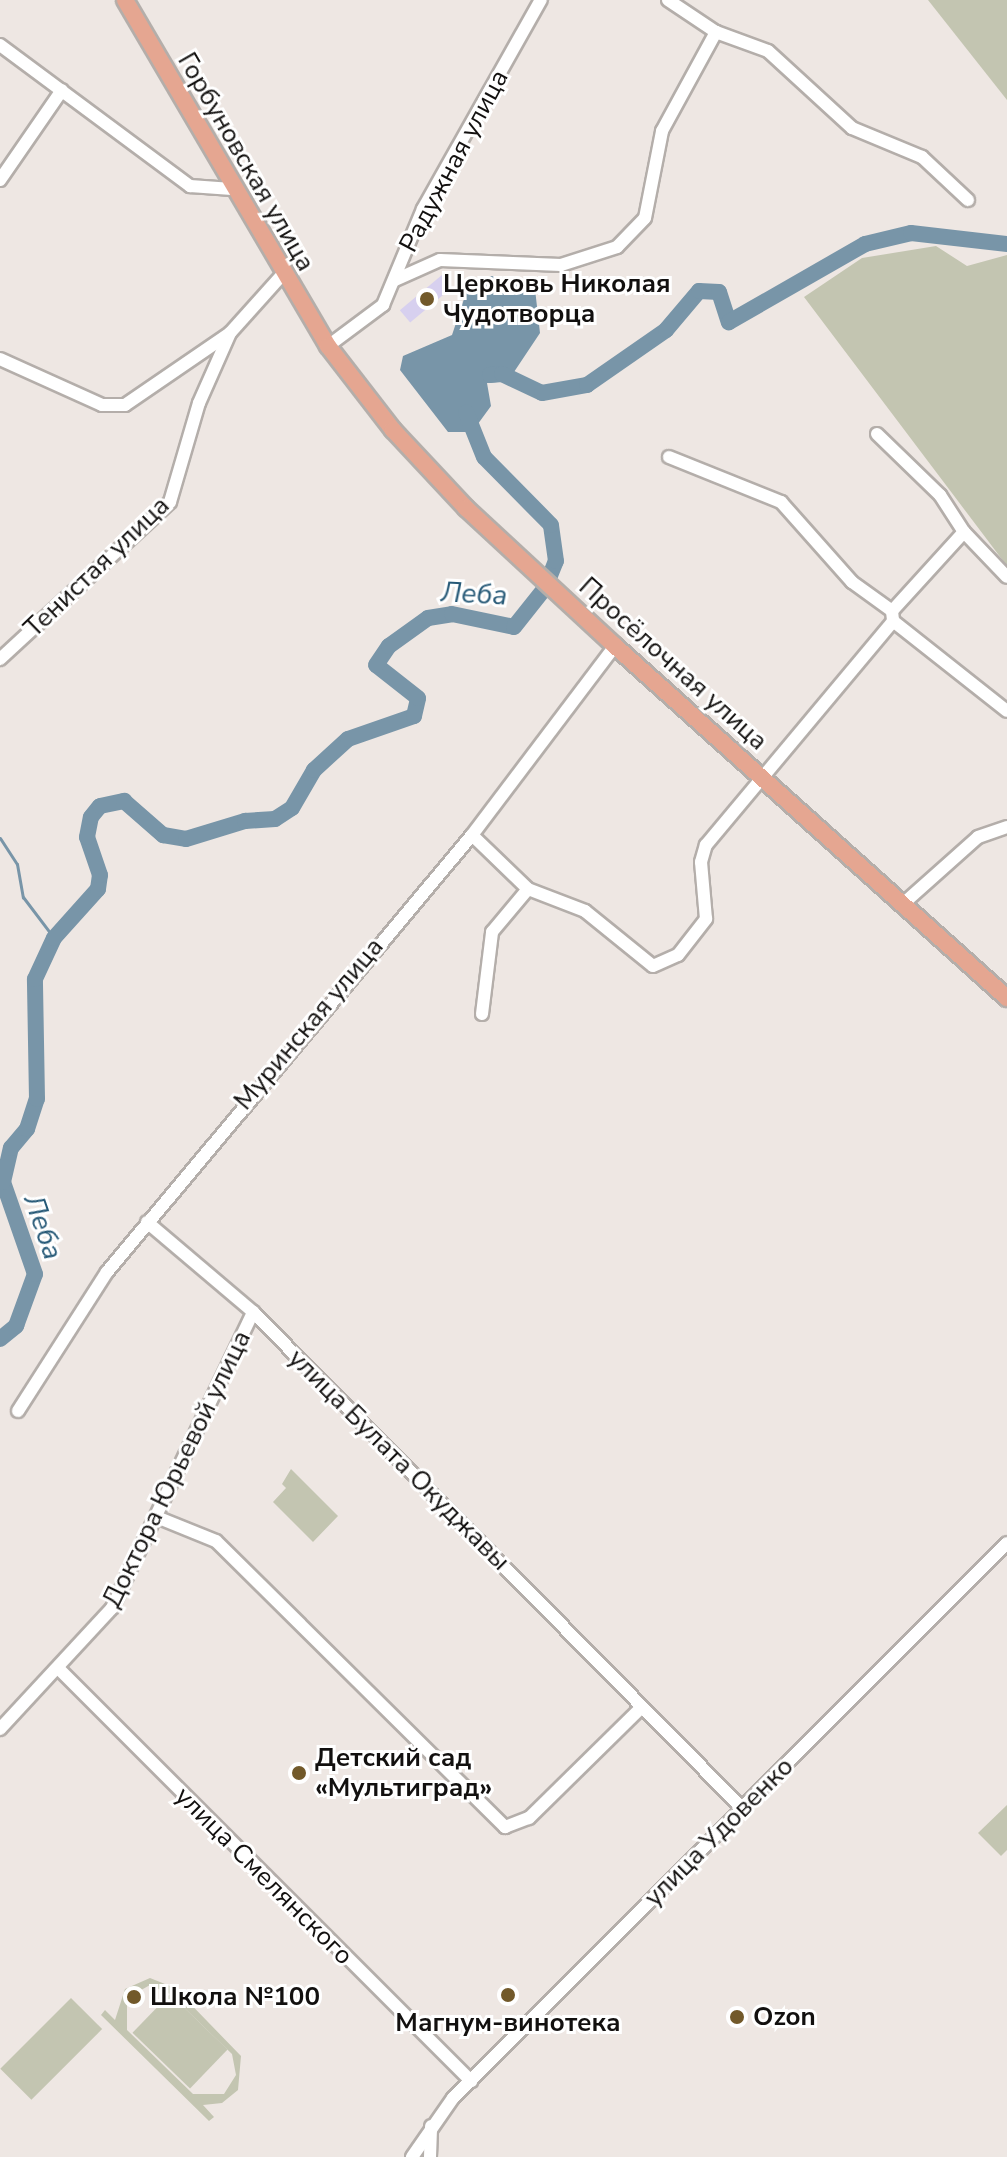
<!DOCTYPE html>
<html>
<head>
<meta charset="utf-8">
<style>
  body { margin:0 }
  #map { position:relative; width:1007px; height:2157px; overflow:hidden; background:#eee7e3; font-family:"Nunito Sans",sans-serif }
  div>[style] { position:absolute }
  .green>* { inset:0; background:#c3c5b1; transform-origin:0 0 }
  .water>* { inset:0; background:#7895a8 }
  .stream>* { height:3px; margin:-1.5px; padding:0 1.5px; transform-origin:1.5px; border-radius:1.5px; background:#7895a8 }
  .river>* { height:16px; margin:-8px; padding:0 8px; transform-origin:8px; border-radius:8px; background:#7895a8 }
  .building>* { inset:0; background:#d7d0ef; transform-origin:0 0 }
  .roads { filter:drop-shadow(2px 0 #b4aeaa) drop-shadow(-2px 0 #b4aeaa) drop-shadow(0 2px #b4aeaa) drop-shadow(0 -2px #b4aeaa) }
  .minor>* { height:12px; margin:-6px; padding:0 6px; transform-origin:6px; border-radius:6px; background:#fff }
  .major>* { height:16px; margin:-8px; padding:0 8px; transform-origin:8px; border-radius:8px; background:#e5a691 }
  .dots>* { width:22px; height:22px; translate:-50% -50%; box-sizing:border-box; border:4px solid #fff; border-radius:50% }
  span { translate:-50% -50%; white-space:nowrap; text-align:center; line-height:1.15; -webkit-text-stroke:6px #fff; paint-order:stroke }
  .street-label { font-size:26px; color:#12100f }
  .poi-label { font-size:26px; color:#12100f; font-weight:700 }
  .left { translate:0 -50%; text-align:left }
  .water-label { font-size:28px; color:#255876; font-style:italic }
</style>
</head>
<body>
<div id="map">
  <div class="green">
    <div style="clip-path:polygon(928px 0,1007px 0,1007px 100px)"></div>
    <div style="clip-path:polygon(936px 246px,967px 266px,1007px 255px,1007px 566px,804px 297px,862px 258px)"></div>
    <div style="clip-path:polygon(291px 1469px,338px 1516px,313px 1542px,273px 1502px,286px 1488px,282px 1484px)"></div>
    <div style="clip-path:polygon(1007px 1805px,1007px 1850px,1001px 1856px,978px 1833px)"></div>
    <div style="clip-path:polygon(evenodd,150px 1978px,175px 1988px,241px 2056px,238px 2090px,222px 2103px,203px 2105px,214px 2117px,209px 2121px,101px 2015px,105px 2010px,115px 2020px,125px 1989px,150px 1978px,150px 1985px,170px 1994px,232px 2054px,236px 2075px,224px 2094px,193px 2094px,127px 2030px,127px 1998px,150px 1985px)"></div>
    <div style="left:170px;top:1994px;width:80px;height:54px;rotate:44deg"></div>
    <div style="left:71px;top:1998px;width:44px;height:100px;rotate:45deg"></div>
  </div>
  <div class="water">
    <div style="clip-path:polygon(491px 276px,521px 279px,535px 289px,540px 333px,508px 381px,487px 383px,491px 406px,472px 432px,448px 432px,400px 370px,403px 356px,452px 335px,468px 287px)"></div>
  </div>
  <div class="stream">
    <div style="left:0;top:838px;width:31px;rotate:57deg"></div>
    <div style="left:17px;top:864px;width:34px;rotate:80deg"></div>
    <div style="left:23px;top:897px;width:51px;rotate:52.9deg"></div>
  </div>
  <div class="river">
    <div style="left:490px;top:375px;width:12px;rotate:-5deg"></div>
    <div style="left:502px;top:374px;width:44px;rotate:25.4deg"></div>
    <div style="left:542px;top:393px;width:46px;rotate:-10.1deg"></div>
    <div style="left:587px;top:385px;width:96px;rotate:-34.8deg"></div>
    <div style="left:666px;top:330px;width:51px;rotate:-49.8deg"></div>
    <div style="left:699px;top:291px;width:20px;rotate:3deg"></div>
    <div style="left:719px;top:292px;width:32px;rotate:72deg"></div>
    <div style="left:729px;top:322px;width:157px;rotate:-29.8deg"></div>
    <div style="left:865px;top:244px;width:47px;rotate:-13.4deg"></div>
    <div style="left:911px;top:233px;width:97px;rotate:6.5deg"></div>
    <div style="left:0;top:1339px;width:21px;rotate:-39deg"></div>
    <div style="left:16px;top:1326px;width:55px;rotate:-69.9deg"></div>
    <div style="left:35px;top:1274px;width:97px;rotate:-109.2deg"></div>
    <div style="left:3px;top:1182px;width:35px;rotate:-77deg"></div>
    <div style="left:11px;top:1148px;width:25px;rotate:-50deg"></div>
    <div style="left:27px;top:1129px;width:32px;rotate:-72deg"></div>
    <div style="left:37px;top:1099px;width:120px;rotate:-91deg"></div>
    <div style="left:35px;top:979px;width:45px;rotate:-65.1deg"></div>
    <div style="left:54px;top:938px;width:66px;rotate:-48.1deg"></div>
    <div style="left:98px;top:889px;width:14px;rotate:-82deg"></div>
    <div style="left:100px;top:875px;width:40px;rotate:-108.9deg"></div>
    <div style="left:87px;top:837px;width:20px;rotate:-79deg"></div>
    <div style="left:91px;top:817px;width:14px;rotate:-51deg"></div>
    <div style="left:100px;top:806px;width:25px;rotate:-12deg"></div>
    <div style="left:124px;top:801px;width:52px;rotate:41.1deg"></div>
    <div style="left:163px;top:835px;width:23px;rotate:10deg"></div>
    <div style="left:186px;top:839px;width:62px;rotate:-17deg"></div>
    <div style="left:245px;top:821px;width:30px;rotate:-4deg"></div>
    <div style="left:275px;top:819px;width:20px;rotate:-33deg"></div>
    <div style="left:292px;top:808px;width:44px;rotate:-59.9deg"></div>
    <div style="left:314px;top:770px;width:46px;rotate:-42.4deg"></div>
    <div style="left:348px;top:739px;width:70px;rotate:-19.2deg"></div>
    <div style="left:414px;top:716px;width:18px;rotate:-77deg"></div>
    <div style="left:418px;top:698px;width:53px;rotate:-141.8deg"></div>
    <div style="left:376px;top:665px;width:23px;rotate:-56deg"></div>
    <div style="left:389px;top:646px;width:48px;rotate:-35.7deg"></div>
    <div style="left:428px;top:618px;width:24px;rotate:-9deg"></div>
    <div style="left:452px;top:614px;width:63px;rotate:11.8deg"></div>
    <div style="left:514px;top:627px;width:50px;rotate:-51.5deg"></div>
    <div style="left:545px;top:588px;width:29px;rotate:-68deg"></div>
    <div style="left:556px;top:561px;width:36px;rotate:-98deg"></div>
    <div style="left:551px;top:525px;width:95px;rotate:-134.6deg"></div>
    <div style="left:484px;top:457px;width:48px;rotate:-111.8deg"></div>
  </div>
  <div class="building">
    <div style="left:442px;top:275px;width:16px;height:55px;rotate:50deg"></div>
  </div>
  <div class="roads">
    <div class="minor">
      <div style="left:668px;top:0;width:58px;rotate:33.7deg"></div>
      <div style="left:716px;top:32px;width:55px;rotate:20.1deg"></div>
      <div style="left:768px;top:51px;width:114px;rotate:42.5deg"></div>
      <div style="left:852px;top:128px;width:76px;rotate:22.5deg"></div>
      <div style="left:922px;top:157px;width:63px;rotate:43.1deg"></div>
      <div style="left:0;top:45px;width:237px;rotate:36.6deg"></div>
      <div style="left:190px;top:186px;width:42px;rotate:4.1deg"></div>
      <div style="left:0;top:180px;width:109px;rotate:-55.4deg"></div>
      <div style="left:395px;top:280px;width:49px;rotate:-24deg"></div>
      <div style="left:440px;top:260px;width:121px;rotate:2.4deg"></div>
      <div style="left:561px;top:265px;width:59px;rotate:-17.8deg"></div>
      <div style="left:617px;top:247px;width:40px;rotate:-46deg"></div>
      <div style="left:645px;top:218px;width:89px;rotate:-78.9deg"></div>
      <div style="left:662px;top:131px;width:113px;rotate:-61.4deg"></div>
      <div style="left:328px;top:346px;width:69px;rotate:-36.7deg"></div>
      <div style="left:383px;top:305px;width:104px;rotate:-67.4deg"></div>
      <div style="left:423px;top:209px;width:240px;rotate:-60.6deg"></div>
      <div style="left:0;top:359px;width:112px;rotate:24.3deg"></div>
      <div style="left:102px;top:405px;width:23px"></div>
      <div style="left:125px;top:405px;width:127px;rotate:-34.4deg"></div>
      <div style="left:230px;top:333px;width:79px;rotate:-48.1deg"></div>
      <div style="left:877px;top:434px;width:88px;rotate:44.1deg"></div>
      <div style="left:940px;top:495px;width:44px;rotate:57deg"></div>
      <div style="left:964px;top:532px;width:62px;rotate:46.3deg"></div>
      <div style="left:669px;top:457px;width:121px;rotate:21.9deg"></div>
      <div style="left:781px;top:502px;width:107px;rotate:48.4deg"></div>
      <div style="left:852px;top:582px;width:49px;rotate:35.9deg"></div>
      <div style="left:892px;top:611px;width:10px;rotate:84deg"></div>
      <div style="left:893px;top:621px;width:145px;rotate:38.3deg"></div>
      <div style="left:892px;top:611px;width:107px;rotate:-47.7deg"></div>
      <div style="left:0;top:659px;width:231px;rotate:-42.7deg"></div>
      <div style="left:170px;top:502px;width:103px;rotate:-73.7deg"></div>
      <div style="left:199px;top:403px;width:77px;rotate:-66.1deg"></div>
      <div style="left:472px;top:835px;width:78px;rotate:44deg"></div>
      <div style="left:904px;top:903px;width:99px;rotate:-41.7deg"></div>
      <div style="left:978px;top:837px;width:31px;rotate:-19deg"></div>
      <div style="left:482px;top:1014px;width:83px;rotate:-83deg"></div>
      <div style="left:492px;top:932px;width:56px;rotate:-50.1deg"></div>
      <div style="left:528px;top:889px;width:61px;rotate:21.1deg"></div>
      <div style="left:585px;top:911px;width:87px;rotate:39deg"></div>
      <div style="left:653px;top:966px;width:27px;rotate:-24deg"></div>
      <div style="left:678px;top:955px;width:46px;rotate:-52.1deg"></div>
      <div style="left:706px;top:919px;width:57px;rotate:-95deg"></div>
      <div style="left:701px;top:862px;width:18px;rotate:-74deg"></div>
      <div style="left:706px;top:845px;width:292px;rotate:-50.1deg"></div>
      <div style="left:147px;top:1222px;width:139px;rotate:40.3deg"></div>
      <div style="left:253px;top:1312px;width:697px;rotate:45.41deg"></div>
      <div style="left:18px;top:1411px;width:165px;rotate:-57.4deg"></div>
      <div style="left:107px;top:1272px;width:569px;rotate:-50.13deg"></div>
      <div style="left:472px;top:835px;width:237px;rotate:-52.9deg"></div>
      <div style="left:159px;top:1518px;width:61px;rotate:22deg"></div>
      <div style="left:216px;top:1541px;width:407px;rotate:44.7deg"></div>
      <div style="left:505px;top:1827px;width:26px;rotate:-21deg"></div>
      <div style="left:529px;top:1818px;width:158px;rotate:-44.5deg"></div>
      <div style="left:59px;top:1669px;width:583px;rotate:45deg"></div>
      <div style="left:0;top:1729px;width:165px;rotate:-47.2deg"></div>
      <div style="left:112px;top:1608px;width:328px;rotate:-64.5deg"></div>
      <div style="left:412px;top:2157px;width:72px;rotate:-55.2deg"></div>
      <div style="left:453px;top:2098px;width:784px;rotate:-45.05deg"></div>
      <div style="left:430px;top:2157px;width:31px;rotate:-88deg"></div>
    </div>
    <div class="major">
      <div style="left:125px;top:0;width:401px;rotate:59.6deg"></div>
      <div style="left:328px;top:346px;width:106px;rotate:52.3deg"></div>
      <div style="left:393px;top:430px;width:107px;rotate:46.9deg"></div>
      <div style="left:466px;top:508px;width:203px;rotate:42.8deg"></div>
      <div style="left:615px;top:646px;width:527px;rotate:41.92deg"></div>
    </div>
  </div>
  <div class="dots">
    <div style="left:427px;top:299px;background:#72592a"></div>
    <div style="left:299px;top:1773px;background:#72592a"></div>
    <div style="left:508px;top:1995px;background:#72592a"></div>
    <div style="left:134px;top:1997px;background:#72592a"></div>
    <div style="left:737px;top:2017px;background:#72592a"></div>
  </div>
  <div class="street-label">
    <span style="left:454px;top:161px;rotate:-62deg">Радужная улица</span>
    <span style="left:246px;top:162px;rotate:60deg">Горбуновская улица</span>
    <span style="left:97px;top:567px;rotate:-44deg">Тенистая улица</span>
    <span style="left:673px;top:664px;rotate:42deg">Просёлочная улица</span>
    <span style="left:309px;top:1024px;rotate:-50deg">Муринская улица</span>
    <span style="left:399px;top:1460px;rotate:45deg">улица Булата Окуджавы</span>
    <span style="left:177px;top:1469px;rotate:-64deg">Доктора Юрьевой улица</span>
    <span style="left:719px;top:1832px;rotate:-45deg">улица Удовенко</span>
    <span style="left:264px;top:1876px;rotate:45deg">улица Смелянского</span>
  </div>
  <div class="poi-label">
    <span class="left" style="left:443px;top:299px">Церковь Николая<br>Чудотворца</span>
    <span class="left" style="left:315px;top:1773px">Детский сад<br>«Мультиград»</span>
    <span class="left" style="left:150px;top:1997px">Школа №100</span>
    <span class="left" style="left:753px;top:2017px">Ozon</span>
    <span style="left:508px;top:2023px">Магнум-винотека</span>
  </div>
  <div class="water-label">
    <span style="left:474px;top:594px;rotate:3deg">Леба</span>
    <span style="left:43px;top:1227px;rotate:71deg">Леба</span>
  </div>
</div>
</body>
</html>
